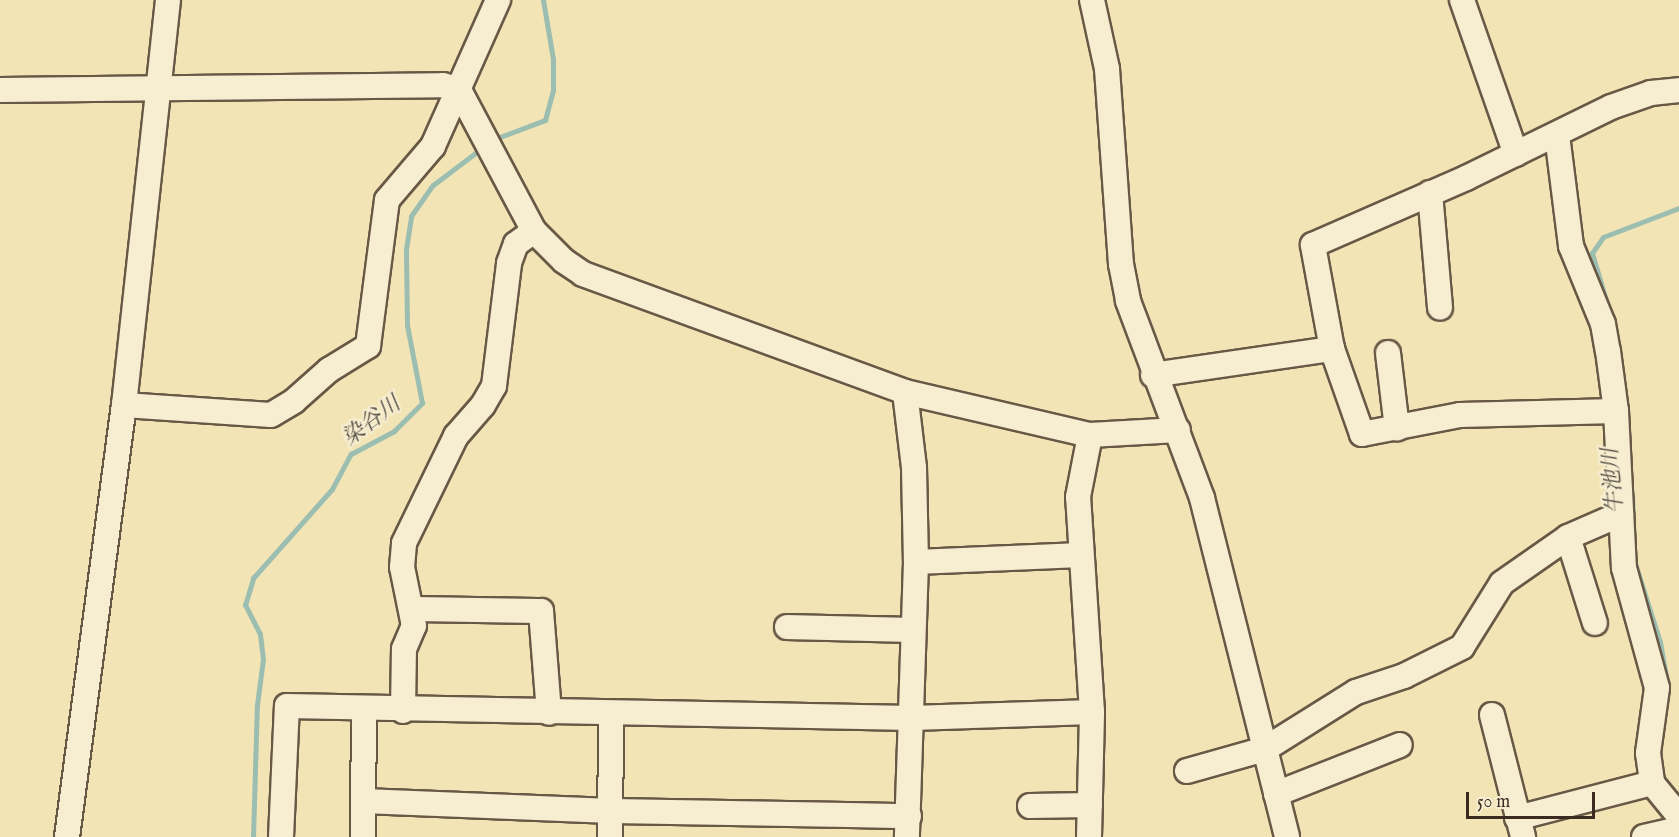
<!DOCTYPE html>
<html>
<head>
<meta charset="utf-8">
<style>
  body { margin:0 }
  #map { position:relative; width:1679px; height:837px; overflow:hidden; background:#f3e4b6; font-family:"IM FELL English","Noto Serif JP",serif }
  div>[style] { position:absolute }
  .stream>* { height:5px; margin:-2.5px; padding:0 2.5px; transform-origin:2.5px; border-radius:2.5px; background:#9bbeb1 }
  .roads { filter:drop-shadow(2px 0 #685846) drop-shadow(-2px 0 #685846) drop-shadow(0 2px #685846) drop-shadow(0 -2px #685846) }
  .minor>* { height:24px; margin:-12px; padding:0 12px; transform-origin:12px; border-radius:12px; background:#f7edd0 }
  span { translate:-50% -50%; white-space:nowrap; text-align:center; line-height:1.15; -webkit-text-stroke:4.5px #f7edd0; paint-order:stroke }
  .water-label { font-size:22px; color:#524f44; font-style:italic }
  .scale { position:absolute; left:1466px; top:792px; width:129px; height:27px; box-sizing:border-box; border:3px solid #3a2a20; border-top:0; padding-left:8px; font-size:18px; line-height:21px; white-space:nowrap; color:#3a2a20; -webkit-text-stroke:4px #f7edd0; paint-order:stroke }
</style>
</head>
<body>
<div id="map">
  <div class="stream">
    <div style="left:492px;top:140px;width:57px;rotate:-20.7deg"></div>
    <div style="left:545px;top:120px;width:31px;rotate:-75deg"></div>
    <div style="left:553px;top:90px;width:31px;rotate:-90deg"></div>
    <div style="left:553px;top:59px;width:60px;rotate:-99.6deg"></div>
    <div style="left:1608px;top:307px;width:56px;rotate:-106.5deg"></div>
    <div style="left:1592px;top:253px;width:19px;rotate:-55deg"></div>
    <div style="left:1603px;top:237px;width:81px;rotate:-20.9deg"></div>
    <div style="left:1632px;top:494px;width:57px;rotate:88deg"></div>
    <div style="left:1634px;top:560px;width:86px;rotate:72.4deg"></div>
    <div style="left:1660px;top:642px;width:40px;rotate:80deg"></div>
    <div style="left:253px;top:837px;width:132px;rotate:-88.3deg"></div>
    <div style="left:257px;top:705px;width:46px;rotate:-82.6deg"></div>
    <div style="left:263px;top:659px;width:25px;rotate:-97deg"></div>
    <div style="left:260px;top:634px;width:33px;rotate:-117deg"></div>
    <div style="left:245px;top:605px;width:28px;rotate:-73deg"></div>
    <div style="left:253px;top:578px;width:119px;rotate:-48.4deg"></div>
    <div style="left:332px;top:489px;width:40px;rotate:-62deg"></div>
    <div style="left:351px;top:454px;width:49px;rotate:-28.1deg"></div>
    <div style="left:394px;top:431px;width:40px;rotate:-45deg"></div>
    <div style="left:422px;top:403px;width:79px;rotate:-100.9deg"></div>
    <div style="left:407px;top:325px;width:76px;rotate:-90.8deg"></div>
    <div style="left:406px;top:249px;width:33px;rotate:-81deg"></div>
    <div style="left:411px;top:216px;width:38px;rotate:-55deg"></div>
    <div style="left:433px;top:185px;width:63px;rotate:-37.2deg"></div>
  </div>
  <div class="roads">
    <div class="minor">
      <div style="left:1092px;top:0;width:71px;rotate:77.7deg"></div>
      <div style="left:1107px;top:69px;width:196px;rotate:85.9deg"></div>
      <div style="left:1121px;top:264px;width:38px;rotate:79deg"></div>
      <div style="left:1128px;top:301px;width:210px;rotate:69.4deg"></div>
      <div style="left:1202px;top:498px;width:349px;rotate:75.9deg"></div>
      <div style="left:1462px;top:0;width:163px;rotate:70.7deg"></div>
      <div style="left:0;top:90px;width:443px;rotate:-0.6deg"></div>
      <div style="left:443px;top:85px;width:17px;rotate:17deg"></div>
      <div style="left:459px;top:90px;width:160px;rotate:62deg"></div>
      <div style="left:534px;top:231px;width:42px;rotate:45deg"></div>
      <div style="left:564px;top:261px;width:23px;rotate:34deg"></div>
      <div style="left:583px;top:274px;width:343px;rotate:20.1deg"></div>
      <div style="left:905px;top:392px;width:190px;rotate:13.1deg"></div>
      <div style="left:1090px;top:435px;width:88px;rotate:-3.3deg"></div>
      <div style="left:1557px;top:135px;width:112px;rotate:82.8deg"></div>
      <div style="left:1571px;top:246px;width:84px;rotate:67.7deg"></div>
      <div style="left:1603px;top:324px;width:27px;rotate:80deg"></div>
      <div style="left:1608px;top:351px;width:61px;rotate:82.4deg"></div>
      <div style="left:1616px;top:411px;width:157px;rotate:87.1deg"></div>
      <div style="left:1624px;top:568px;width:124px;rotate:74.6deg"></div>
      <div style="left:1657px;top:688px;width:66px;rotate:97.9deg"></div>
      <div style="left:1648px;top:753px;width:30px;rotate:82deg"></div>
      <div style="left:1652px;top:783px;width:43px;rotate:50.7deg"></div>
      <div style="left:1430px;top:193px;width:115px;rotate:85deg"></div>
      <div style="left:1388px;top:353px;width:76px;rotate:83.2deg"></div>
      <div style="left:1153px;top:375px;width:181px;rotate:-8.3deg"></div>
      <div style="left:905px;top:392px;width:77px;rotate:83.2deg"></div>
      <div style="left:914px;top:468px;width:94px;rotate:88.8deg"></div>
      <div style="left:916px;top:562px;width:275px;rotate:91.9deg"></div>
      <div style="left:124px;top:405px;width:147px;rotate:3.9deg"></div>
      <div style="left:271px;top:415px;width:27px;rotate:-31deg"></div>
      <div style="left:294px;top:401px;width:47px;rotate:-41.5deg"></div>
      <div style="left:329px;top:370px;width:46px;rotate:-31.6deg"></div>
      <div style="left:368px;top:346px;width:147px;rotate:-82.6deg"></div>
      <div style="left:387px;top:200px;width:71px;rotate:-49.6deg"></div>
      <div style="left:433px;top:146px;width:160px;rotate:-66deg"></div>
      <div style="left:1616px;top:411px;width:156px;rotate:178.5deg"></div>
      <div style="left:1460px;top:415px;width:100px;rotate:169deg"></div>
      <div style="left:1362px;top:434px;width:90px;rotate:-109.4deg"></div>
      <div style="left:1332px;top:349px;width:106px;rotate:-100.4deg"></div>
      <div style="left:1313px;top:245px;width:167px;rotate:-23.6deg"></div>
      <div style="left:1466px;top:178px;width:161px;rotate:-26.1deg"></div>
      <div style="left:1611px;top:107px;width:42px;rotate:-19.3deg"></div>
      <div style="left:1651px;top:93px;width:28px;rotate:-6deg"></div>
      <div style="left:1568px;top:537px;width:90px;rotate:72.6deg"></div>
      <div style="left:916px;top:562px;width:165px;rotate:-2.4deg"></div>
      <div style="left:412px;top:609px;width:129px;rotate:0.9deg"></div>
      <div style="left:541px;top:611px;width:102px;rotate:85.5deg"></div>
      <div style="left:787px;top:627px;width:125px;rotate:1.4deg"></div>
      <div style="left:403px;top:711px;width:62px;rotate:-89.1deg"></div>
      <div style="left:404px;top:649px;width:25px;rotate:-67deg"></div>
      <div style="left:414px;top:626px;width:60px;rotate:-101.5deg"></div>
      <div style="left:402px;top:567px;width:24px;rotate:-85deg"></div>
      <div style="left:404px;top:543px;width:119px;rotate:-64.1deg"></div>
      <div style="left:456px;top:436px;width:41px;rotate:-48.9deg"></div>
      <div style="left:483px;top:405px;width:22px;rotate:-60deg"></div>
      <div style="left:494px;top:386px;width:124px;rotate:-83deg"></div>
      <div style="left:509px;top:263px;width:20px;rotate:-70deg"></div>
      <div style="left:516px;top:244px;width:22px;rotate:-36deg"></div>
      <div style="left:1492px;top:715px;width:126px;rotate:75.7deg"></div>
      <div style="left:1187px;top:771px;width:81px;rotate:-15.8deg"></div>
      <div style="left:1265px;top:749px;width:107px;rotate:-32.1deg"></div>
      <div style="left:1356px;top:692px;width:51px;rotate:-18.4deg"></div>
      <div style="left:1404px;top:676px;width:65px;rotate:-26.6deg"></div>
      <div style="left:1462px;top:647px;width:75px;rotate:-58deg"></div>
      <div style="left:1502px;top:583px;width:80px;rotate:-34.9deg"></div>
      <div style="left:1568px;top:537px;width:58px;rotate:-23.5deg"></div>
      <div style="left:1276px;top:794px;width:133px;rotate:-21.6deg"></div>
      <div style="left:363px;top:801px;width:249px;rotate:2.3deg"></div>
      <div style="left:612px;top:811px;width:297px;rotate:1deg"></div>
      <div style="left:1030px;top:806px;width:60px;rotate:-1deg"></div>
      <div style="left:1517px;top:818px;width:139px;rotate:-14.5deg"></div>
      <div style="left:67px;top:837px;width:436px;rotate:-82.5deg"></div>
      <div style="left:124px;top:405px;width:407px;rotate:-83.8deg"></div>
      <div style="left:281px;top:837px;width:131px;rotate:-87.4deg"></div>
      <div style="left:287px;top:706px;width:625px;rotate:1.1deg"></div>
      <div style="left:912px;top:718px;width:180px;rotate:-1.9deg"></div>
      <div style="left:363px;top:837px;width:128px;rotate:-89.6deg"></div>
      <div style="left:610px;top:837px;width:124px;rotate:-89.5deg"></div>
      <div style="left:1089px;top:837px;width:125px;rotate:-88.6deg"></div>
      <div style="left:1092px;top:712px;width:215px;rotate:-93.7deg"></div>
      <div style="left:1078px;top:497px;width:63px;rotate:-79deg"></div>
      <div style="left:1644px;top:837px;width:36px;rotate:-13deg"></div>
    </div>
  </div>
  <div class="water-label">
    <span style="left:372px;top:422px;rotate:-37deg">染谷川</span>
    <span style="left:1614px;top:481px;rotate:-95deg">牛池川</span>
  </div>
  <div class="scale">50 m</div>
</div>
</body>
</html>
